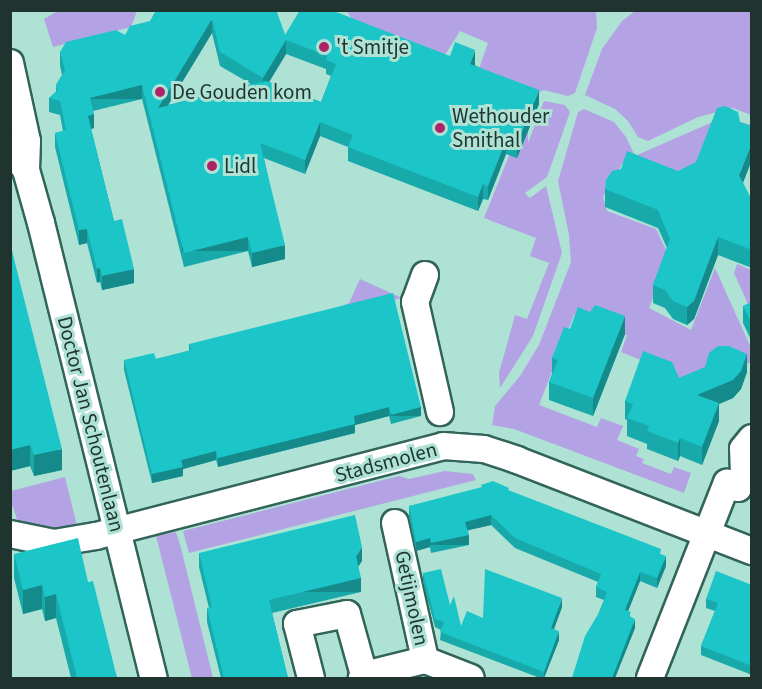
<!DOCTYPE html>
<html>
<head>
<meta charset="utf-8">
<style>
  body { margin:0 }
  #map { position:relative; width:762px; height:689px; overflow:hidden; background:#ade2d4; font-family:"Source Sans 3",sans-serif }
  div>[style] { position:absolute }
  .green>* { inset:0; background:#b4a3e4 }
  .roads { filter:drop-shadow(2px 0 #326459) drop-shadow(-2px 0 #326459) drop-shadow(0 2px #326459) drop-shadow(0 -2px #326459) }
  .minor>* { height:26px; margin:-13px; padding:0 13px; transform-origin:13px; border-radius:13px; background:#fff }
  .wall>* { inset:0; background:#18a9ab }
  .shaded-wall>* { inset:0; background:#148a8b; transform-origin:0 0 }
  .building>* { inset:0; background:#1cc5c7 }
  .dots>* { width:16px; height:16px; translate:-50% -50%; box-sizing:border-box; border:3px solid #ade2d4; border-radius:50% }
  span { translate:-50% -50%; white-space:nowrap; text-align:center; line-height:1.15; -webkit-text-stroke:6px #ade2d4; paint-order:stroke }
  .poi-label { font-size:21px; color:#1f342e }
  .left { translate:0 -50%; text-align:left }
  .street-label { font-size:21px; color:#1f342e }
  .frame { position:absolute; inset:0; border:12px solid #1f342e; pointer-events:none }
</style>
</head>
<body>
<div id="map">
  <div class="green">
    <div style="clip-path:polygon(58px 11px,137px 11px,131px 27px,53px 47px,44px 19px)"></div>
    <div style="clip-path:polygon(347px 11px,596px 11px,597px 28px,575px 93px,568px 96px,543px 90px,535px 95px,477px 74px,488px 43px,460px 31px,442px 60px,357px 27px)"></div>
    <div style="clip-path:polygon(635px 11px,751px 11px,751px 115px,733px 108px,698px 117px,648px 141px,638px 137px,628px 121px,615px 109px,585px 95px,602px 49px,622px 21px)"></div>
    <div style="clip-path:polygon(544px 101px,565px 105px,570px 112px,547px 177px,525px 193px,530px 198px,546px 186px,562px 253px,533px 336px,500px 388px,499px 373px,515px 315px,527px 319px,549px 263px,530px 256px,536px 238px,484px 218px,521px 126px,528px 127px,528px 143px)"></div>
    <div style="clip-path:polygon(584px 109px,614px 122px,626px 137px,635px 156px,724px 117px,751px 125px,751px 135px,696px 179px,678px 187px,622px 164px,603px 197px,607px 211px,656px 229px,669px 256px,649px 308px,691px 330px,715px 268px,751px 348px,751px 362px,682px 394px,675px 374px,621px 352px,627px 335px,574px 315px,539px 405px,597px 427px,601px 418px,623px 426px,617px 440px,639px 449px,636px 456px,644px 459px,642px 463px,671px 474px,674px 467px,691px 473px,684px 493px,514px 429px,492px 425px,495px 406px,520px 376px,539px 345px,571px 262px,569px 235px,558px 181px,578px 112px)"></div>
    <div style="clip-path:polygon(737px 264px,751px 270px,751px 311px,734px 273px)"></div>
    <div style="clip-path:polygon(360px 279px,402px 298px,335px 312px,334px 309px,349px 303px)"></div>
    <div style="clip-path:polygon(445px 471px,473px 474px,476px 480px,189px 553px,183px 531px,399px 476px,409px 479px)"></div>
    <div style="clip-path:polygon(65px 477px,77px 526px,56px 531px,20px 527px,11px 502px,11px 491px)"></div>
    <div style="clip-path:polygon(176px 532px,181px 548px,213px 678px,192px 678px,156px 536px)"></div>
  </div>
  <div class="roads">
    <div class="minor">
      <div style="left:10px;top:63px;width:80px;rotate:77.7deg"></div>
      <div style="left:27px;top:141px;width:29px;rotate:92deg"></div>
      <div style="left:10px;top:147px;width:28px;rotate:55deg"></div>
      <div style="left:26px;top:170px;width:55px;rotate:74.2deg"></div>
      <div style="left:41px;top:223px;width:469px;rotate:76.1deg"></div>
      <div style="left:425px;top:275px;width:29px;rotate:110deg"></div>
      <div style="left:415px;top:302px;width:113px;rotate:77.2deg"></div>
      <div style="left:395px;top:523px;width:140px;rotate:77.6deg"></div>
      <div style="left:425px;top:660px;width:49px;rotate:21.4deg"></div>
      <div style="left:10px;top:534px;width:45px;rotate:11.6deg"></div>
      <div style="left:54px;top:543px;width:43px;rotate:-9.5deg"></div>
      <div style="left:96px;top:536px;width:358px;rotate:-14.5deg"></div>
      <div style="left:443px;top:446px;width:41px;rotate:4.2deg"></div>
      <div style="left:484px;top:449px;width:35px;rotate:18deg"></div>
      <div style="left:517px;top:460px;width:252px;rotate:21.2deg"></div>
      <div style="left:364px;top:675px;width:63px;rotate:-13.8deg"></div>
      <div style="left:311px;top:678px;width:56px;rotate:-104.5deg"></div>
      <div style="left:297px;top:624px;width:51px;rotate:-11.3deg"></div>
      <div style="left:347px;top:614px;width:63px;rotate:74.4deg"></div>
      <div style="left:364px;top:675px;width:4px;rotate:124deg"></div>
      <div style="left:650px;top:678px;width:210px;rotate:-68.5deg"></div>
      <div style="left:727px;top:483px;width:12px;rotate:24deg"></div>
      <div style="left:738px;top:488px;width:14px;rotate:-65deg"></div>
      <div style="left:744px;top:475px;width:26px;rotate:-92deg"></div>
      <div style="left:743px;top:449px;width:14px;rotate:-51deg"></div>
    </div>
  </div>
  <div class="wall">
    <div style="clip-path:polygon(evenodd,276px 10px,285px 35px,450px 56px,475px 64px,475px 65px,539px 104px,517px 158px,506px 154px,488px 200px,483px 199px,478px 211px,348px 161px,348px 147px,320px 136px,305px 174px,264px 158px,285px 259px,252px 267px,248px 251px,184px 267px,142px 99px,93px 111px,94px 128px,91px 129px,114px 221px,134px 283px,102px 290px,100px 282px,97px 283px,87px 243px,79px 245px,55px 147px,55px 133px,63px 131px,60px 115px,49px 112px,49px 98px,56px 92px,56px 85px,62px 75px,60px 66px,60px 52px,125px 35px,276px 10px,212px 33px,220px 66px,251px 84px,168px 105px,212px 33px,276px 10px,286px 54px,326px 69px,326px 74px,331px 76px,321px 102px,269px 82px,286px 54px)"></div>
    <div style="clip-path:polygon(678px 171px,743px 183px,752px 201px,752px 268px,718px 255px,694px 319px,687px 325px,673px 319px,665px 308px,653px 303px,653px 285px,667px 248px,658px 228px,605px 207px,605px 189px)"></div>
    <div style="clip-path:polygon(10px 243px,62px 470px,34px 476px,30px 466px,10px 471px)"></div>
    <div style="clip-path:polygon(752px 302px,752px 342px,743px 323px,743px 306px)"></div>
    <div style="clip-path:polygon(570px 329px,625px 334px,593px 416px,549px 400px,549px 382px,552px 374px,552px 358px)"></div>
    <div style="clip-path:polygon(189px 344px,421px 416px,391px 424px,389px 416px,355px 425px,355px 433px,218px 467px,216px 460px,183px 469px,183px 476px,152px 483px,124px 370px,124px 360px,156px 359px,189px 351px)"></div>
    <div style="clip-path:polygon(747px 372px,741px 389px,733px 398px,719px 404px,719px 421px,702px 465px,680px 456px,678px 461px,647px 449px,647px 444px,627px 436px,627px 420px,625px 419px,625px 401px)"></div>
    <div style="clip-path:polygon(509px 491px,661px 555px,666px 566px,657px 588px,640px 581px,628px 611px,635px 628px,615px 678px,572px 678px,604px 600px,596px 597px,596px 587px,598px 582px,515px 548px,491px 525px,468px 530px,469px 545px,431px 553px,430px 547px,416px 551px,409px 516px,409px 506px)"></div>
    <div style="clip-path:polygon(199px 553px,362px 561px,358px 566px,361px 592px,272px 613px,288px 678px,221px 678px,207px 622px,207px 608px,209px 608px,199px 567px)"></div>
    <div style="clip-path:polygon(14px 554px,88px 582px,117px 678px,71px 678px,56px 618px,45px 621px,42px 609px,23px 614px,14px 578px)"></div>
    <div style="clip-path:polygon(423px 573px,450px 605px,461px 626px,483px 618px,562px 607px,554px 629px,559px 640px,544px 678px,540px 678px,440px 640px,441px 630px,435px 627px,423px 582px)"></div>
    <div style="clip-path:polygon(752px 585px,752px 675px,701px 655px,701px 646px,715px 611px,706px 608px,706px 599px)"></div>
  </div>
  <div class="shaded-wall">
    <div style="clip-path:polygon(212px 19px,212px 33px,158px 122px,158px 108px)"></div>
    <div style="clip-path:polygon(286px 40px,286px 54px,263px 92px,263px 78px)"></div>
    <div style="clip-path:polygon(475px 50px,475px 64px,470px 78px,470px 64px)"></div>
    <div style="left:142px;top:85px;width:14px;height:54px;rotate:90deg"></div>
    <div style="clip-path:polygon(539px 90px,539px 104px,517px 158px,517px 144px)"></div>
    <div style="clip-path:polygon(94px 114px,94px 128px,88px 130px,88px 116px)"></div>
    <div style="clip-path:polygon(320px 122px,320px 136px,305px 174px,305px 160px)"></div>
    <div style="clip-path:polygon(506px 140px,506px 154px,488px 200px,488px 186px)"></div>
    <div style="clip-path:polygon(752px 142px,752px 160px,739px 193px,739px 175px)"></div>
    <div style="clip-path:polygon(483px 184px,483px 199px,478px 211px,478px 197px)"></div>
    <div style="clip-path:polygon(87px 229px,87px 243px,79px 245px,79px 230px)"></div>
    <div style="left:248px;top:237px;width:14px;height:66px;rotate:90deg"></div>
    <div style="clip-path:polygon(718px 237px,718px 255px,694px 319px,687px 325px,687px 307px)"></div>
    <div style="clip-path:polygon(285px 245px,285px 259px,252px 267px,252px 253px)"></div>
    <div style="left:100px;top:268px;width:14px;height:3px;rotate:90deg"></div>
    <div style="clip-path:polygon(134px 269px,134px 283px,102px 290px,102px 276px)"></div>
    <div style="clip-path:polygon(625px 316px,625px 334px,593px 416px,593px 398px)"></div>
    <div style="clip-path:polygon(747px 354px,747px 372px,741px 389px,733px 398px,719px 404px,719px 421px,702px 465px,702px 447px,697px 395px)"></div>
    <div style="clip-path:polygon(389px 407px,389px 416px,355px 425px,355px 433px,218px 467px,218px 458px,354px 416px)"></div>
    <div style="left:421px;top:407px;width:9px;height:31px;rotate:90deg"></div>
    <div style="clip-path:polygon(680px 438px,680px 456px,678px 461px,678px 443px)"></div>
    <div style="clip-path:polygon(30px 445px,30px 466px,10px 471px,10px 450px)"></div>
    <div style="clip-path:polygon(62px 449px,62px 470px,34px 476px,34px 455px)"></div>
    <div style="clip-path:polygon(216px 451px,216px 460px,183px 469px,183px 476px,152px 483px,152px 474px,181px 460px)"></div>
    <div style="clip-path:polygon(491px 515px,491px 525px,465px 531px,465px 522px)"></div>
    <div style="left:469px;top:535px;width:10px;height:39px;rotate:90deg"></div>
    <div style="clip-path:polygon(430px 538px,430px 547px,416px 551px,416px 542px)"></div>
    <div style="clip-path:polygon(362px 547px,362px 561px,356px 570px,356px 556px)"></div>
    <div style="clip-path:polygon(666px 556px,666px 566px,657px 588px,657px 578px)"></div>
    <div style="clip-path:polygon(640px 572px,640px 581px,625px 619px,625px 610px)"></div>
    <div style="left:361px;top:578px;width:14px;height:95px;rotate:90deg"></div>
    <div style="clip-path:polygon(42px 585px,42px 609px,23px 614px,23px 590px)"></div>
    <div style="clip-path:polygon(56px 594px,56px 618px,45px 621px,45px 597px)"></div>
    <div style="clip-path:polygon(562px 598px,562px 607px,551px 637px,551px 628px)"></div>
    <div style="clip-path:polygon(635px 619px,635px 628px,615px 678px,612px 678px)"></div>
    <div style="clip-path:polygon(559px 631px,559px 640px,544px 678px,544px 672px)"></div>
  </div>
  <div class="building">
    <div style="clip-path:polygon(evenodd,156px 10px,276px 10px,285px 35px,300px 10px,331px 10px,450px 56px,455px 42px,475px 50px,470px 64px,539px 90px,517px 144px,506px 140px,488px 186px,483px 184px,478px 197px,348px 147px,353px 135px,320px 122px,305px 160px,260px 143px,285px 245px,252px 253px,248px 237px,184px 253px,142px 85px,90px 98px,94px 114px,88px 116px,114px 221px,122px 219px,134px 269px,102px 276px,100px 268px,97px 269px,87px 229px,79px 230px,55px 133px,66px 130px,60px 101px,49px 98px,57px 91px,56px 85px,65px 70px,60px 52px,66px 42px,116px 30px,125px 35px,130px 26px,150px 21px,156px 10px,212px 19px,220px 52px,263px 78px,286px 40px,327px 56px,326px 60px,336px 64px,321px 102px,266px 81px,158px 108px,212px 19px)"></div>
    <div style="clip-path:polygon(725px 106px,738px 112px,740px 122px,752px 126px,752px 142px,739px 175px,752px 201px,752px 250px,718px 237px,694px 301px,687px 307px,673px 301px,665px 290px,653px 285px,670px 239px,658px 210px,605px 189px,606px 180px,612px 171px,621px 169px,627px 151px,678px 171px,696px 162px,717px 108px)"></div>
    <div style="clip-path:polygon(10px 243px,62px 449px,34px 455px,30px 445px,10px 450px)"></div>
    <div style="clip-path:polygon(393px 293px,421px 407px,391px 415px,389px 407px,354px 416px,355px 424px,218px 458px,216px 451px,181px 460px,183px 467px,152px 474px,124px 360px,154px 353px,156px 359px,191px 350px,189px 344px)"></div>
    <div style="clip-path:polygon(752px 302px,752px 324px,743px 306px)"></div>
    <div style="clip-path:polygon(595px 305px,625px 316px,593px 398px,549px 382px,558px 360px,552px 358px,564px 327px,570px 329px,578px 307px,590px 312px)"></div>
    <div style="clip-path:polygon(718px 346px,729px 346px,747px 354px,741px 371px,733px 380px,697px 395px,719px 403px,702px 447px,680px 438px,678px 443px,647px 431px,649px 426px,627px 418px,633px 404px,625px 401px,643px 351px,672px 362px,679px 378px,705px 367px,709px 353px)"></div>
    <div style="clip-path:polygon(493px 481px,509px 488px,508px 490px,661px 549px,660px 554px,666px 556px,657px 578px,640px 572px,625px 610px,631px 612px,629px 616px,635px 619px,612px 678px,572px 678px,585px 636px,600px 611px,607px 592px,596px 587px,601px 574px,515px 538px,491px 515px,465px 522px,469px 535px,431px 543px,430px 538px,416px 542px,409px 506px,482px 487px,481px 485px)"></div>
    <div style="clip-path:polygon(355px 515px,362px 547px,356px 556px,361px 578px,269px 600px,288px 678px,224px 678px,207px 608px,212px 607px,199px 553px)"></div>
    <div style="clip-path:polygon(78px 538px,88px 582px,93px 581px,117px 678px,77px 678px,56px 594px,45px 597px,42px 585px,23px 590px,14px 554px)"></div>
    <div style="clip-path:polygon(441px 569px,450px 605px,454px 596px,461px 626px,467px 611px,483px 618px,485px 569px,562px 598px,551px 628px,559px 631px,544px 672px,440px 632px,444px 622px,435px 619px,423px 573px)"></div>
    <div style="clip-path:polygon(716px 571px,752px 585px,752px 666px,701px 646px,718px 603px,706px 599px)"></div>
  </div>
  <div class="dots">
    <div style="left:324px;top:47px;background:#ac2367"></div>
    <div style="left:160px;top:92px;background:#ac2367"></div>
    <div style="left:440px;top:128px;background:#ac2367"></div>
    <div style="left:212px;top:166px;background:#ac2367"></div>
  </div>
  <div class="poi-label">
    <span class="left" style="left:336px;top:47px">'t Smitje</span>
    <span class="left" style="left:172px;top:92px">De Gouden kom</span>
    <span class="left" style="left:452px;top:128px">Wethouder<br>Smithal</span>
    <span class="left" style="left:224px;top:166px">Lidl</span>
  </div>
  <div class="street-label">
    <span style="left:91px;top:424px;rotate:76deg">Doctor Jan Schoutenlaan</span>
    <span style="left:386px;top:462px;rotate:-15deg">Stadsmolen</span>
    <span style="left:412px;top:598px;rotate:78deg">Getijmolen</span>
  </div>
  <div class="frame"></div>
</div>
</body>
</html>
